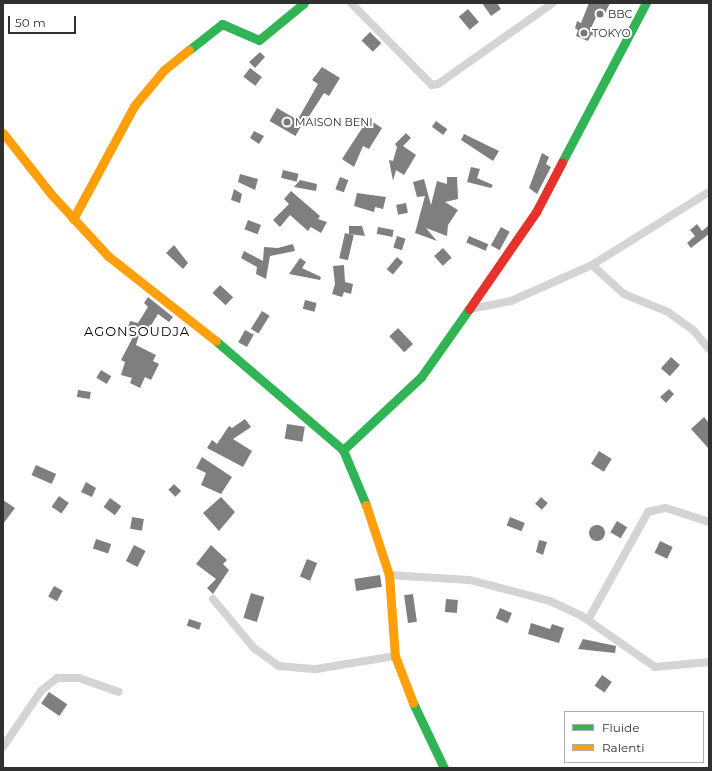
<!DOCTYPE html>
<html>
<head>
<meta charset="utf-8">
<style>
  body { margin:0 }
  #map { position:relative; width:712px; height:771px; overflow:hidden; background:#fff; font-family:Montserrat,sans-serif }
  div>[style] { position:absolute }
  .building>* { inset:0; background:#7f7f7f; transform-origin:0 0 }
  .round { border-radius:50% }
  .street>* { height:8px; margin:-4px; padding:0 4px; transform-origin:4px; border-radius:4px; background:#d4d4d4 }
  .fast>* { height:9px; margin:-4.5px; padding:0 4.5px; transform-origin:4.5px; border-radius:4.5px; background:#30b455 }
  .slow>* { height:9px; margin:-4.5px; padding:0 4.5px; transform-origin:4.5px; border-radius:4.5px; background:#ff9f0a }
  .jam>* { height:9px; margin:-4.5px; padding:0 4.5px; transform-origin:4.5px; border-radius:4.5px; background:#e5322d }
  .dots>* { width:11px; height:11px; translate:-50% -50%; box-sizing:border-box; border:2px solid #fff; border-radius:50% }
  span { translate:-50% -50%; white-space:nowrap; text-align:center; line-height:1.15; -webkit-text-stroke:4px #fff; paint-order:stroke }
  .poi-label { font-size:11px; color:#303030 }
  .left { translate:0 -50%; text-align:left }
  .quarter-label { font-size:13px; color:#000; letter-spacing:1px }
  .frame { position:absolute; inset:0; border:4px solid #303030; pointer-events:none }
  .legend { position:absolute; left:564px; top:711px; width:140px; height:52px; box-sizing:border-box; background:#fff; border:1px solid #acacac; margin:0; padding:5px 7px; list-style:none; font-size:12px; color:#303030 }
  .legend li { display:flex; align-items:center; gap:8px; height:20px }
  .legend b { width:20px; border:1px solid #acacac }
  .scale { position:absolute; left:8px; top:16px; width:68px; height:18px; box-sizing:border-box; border:2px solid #303030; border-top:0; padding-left:5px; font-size:12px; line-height:14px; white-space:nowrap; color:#303030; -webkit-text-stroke:3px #fff; paint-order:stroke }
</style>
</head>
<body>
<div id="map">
  <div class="building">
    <div style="clip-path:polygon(482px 3px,497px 3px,501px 9px,491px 16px)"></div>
    <div style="clip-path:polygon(589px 3px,610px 3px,603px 18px,597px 15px,591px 28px,599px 31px,596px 37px,591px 35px,588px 41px,576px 36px,578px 30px,575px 28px,577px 21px,581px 23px)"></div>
    <div style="left:468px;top:9px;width:17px;height:12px;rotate:50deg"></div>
    <div style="left:370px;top:32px;width:16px;height:12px;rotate:45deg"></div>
    <div style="clip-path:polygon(260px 52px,265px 57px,255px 68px,249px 62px)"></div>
    <div style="clip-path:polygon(322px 67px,340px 78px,329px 96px,324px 93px,304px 124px,298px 119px,318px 84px,312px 80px)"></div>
    <div style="left:250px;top:68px;width:15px;height:11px;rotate:37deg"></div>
    <div style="left:277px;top:108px;width:30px;height:15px;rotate:30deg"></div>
    <div style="clip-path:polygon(368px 119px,382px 128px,369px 149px,363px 146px,354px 167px,342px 159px)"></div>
    <div style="left:436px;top:121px;width:14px;height:7px;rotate:36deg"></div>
    <div style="clip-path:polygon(254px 131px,264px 136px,259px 144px,250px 138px)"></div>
    <div style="clip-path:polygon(406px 133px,411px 138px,403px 146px,416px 155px,404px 175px,396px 170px,393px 181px,389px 160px,393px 161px,397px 147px,395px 144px)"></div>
    <div style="clip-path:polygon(464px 134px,499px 151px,493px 161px,461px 140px)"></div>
    <div style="clip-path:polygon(542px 153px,549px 157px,546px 164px,551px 167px,537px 194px,529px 188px)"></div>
    <div style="clip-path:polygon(471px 167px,480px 169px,477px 178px,493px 185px,491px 188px,467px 182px)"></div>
    <div style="left:283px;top:170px;width:16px;height:8px;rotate:14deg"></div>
    <div style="clip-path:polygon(240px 174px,258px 179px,255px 190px,238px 182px)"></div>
    <div style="left:340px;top:177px;width:9px;height:13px;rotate:21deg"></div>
    <div style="clip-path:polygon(447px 177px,457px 177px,458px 199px,445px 202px,458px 210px,448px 225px,447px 236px,426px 228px,437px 241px,415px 233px,425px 196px,417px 197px,413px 182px,424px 179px,431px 205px,437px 181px,447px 184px)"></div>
    <div style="clip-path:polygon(300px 180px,317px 184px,316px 191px,294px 187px)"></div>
    <div style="clip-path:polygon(234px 189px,242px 194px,240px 203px,231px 200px)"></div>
    <div style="clip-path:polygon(291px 191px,320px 216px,318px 219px,327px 222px,321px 233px,311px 227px,308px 231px,290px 215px,280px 227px,273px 220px,289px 204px,284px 199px)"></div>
    <div style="clip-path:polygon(357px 193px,386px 197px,383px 209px,375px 207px,374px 212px,354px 206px)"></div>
    <div style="left:406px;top:203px;width:10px;height:10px;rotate:79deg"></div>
    <div style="left:248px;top:220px;width:14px;height:10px;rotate:21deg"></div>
    <div style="clip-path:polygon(697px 224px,702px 231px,709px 225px,709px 234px,691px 248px,687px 243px,695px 236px,690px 230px)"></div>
    <div style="clip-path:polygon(349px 226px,362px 226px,365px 236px,349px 234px)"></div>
    <div style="left:378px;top:227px;width:16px;height:7px;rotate:11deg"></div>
    <div style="left:501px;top:227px;width:10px;height:21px;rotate:29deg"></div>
    <div style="left:345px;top:233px;width:9px;height:26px;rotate:13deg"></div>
    <div style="left:397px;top:236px;width:9px;height:12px;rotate:18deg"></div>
    <div style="left:469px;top:236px;width:21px;height:7px;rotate:23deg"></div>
    <div style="clip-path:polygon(293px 244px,295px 251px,270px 256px,266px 279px,256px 274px,257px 267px,241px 258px,244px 251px,263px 261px,264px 247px,278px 248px)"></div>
    <div style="clip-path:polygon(174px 245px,188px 263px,183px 269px,166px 253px)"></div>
    <div style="left:443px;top:248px;width:13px;height:12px;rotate:48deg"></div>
    <div style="left:397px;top:257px;width:8px;height:16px;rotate:40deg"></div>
    <div style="clip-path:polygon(300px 258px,306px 262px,302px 268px,321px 277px,320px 280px,289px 274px)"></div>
    <div style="clip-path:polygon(344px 265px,345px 282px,353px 284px,351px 294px,344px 292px,342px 297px,332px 294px,335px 284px,333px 266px)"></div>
    <div style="left:220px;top:285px;width:18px;height:11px;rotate:43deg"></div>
    <div style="clip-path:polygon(148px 297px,173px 317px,169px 322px,158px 314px,147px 332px,141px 329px,136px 345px,156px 355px,153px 361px,159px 364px,151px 380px,145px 377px,140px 388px,130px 383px,132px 378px,121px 375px,125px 362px,121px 360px,133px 337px,126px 334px,130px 321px,138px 323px,148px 307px,144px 303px)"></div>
    <div style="left:305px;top:300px;width:12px;height:9px;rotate:14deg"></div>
    <div style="left:262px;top:311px;width:9px;height:21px;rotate:32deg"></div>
    <div style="left:398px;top:328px;width:22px;height:12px;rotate:47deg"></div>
    <div style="left:245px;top:330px;width:10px;height:14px;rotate:29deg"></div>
    <div style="left:671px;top:357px;width:12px;height:15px;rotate:42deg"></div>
    <div style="left:101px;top:370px;width:12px;height:9px;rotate:31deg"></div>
    <div style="clip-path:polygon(669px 389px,674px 394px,666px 403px,660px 397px)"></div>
    <div style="left:78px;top:390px;width:13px;height:7px;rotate:9deg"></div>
    <div style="clip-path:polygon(704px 417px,709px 423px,709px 449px,691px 429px)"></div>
    <div style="clip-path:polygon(245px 419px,251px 427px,233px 439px,252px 451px,243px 467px,207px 448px,212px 440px,217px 444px,229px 426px,232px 428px)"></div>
    <div style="left:287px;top:424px;width:18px;height:15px;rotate:9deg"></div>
    <div style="left:599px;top:451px;width:15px;height:15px;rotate:32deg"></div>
    <div style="clip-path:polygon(202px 457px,232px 477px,221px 494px,201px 485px,206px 473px,196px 468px)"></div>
    <div style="left:36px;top:465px;width:22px;height:11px;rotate:24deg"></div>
    <div style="clip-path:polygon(86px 482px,96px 488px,92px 497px,81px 492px)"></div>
    <div style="left:174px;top:484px;width:10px;height:8px;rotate:45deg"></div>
    <div style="left:59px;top:496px;width:12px;height:13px;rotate:35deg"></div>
    <div style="clip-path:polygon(221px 497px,235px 512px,219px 531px,203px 513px)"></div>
    <div style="left:541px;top:497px;width:9px;height:9px;rotate:41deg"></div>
    <div style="left:110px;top:498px;width:14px;height:11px;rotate:36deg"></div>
    <div style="clip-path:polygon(3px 500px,15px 508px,3px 524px)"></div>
    <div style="left:132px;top:517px;width:12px;height:12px;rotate:9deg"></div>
    <div style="left:510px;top:517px;width:16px;height:9px;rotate:22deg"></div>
    <div style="left:617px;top:521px;width:12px;height:13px;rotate:31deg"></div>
    <div class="round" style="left:589px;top:525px;width:16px;height:16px"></div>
    <div style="left:96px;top:539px;width:16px;height:10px;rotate:18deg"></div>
    <div style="clip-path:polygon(539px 540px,547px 542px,543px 555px,536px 552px)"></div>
    <div style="left:660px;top:541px;width:14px;height:13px;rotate:25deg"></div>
    <div style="left:134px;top:545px;width:13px;height:18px;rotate:27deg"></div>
    <div style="clip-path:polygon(211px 545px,227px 560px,223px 564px,229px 570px,213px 594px,207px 588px,216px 579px,196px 564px)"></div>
    <div style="left:307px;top:559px;width:11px;height:19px;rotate:22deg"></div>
    <div style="left:380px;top:575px;width:12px;height:26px;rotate:81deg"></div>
    <div style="left:54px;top:586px;width:10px;height:12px;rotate:29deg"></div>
    <div style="left:251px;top:593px;width:14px;height:26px;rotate:17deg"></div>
    <div style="left:413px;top:594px;width:28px;height:9px;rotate:82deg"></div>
    <div style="left:446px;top:599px;width:12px;height:13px;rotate:5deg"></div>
    <div style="left:500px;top:608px;width:13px;height:11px;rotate:23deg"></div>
    <div style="left:189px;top:619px;width:13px;height:7px;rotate:18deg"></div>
    <div style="clip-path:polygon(531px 623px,550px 629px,552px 624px,564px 628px,559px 643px,528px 634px)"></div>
    <div style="clip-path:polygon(583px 639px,616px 646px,615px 653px,578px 649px)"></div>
    <div style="left:602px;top:675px;width:12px;height:13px;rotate:35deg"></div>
    <div style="left:49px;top:692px;width:22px;height:14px;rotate:34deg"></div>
  </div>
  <div class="street">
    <div style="left:351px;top:3px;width:115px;rotate:45.4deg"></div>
    <div style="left:432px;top:85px;width:6px;rotate:-9deg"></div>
    <div style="left:438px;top:84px;width:141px;rotate:-35.2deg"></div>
    <div style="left:592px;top:265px;width:43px;rotate:42.2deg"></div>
    <div style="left:624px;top:294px;width:48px;rotate:22.2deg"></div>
    <div style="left:668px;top:312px;width:32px;rotate:36deg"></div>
    <div style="left:694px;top:331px;width:23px;rotate:50deg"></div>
    <div style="left:470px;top:309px;width:42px;rotate:-11deg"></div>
    <div style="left:511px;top:301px;width:89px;rotate:-24deg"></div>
    <div style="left:592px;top:265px;width:138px;rotate:-32deg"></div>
    <div style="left:389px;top:575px;width:81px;rotate:3.5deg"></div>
    <div style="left:470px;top:580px;width:83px;rotate:14.7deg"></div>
    <div style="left:550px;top:601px;width:35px;rotate:25deg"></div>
    <div style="left:582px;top:616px;width:89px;rotate:34.9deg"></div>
    <div style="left:655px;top:667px;width:54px;rotate:-5.3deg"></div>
    <div style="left:213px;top:599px;width:64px;rotate:50.1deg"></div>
    <div style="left:254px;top:648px;width:31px;rotate:36deg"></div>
    <div style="left:279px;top:666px;width:37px;rotate:5deg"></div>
    <div style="left:316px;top:669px;width:80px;rotate:-9.3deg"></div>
    <div style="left:588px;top:620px;width:124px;rotate:-60.9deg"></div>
    <div style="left:648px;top:512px;width:18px;rotate:-13deg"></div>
    <div style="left:666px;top:508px;width:45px;rotate:18deg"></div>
    <div style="left:3px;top:747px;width:68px;rotate:-55.8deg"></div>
    <div style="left:41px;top:691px;width:21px;rotate:-39deg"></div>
    <div style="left:57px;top:678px;width:22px"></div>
    <div style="left:79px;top:678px;width:42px;rotate:19.3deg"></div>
  </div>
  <div class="fast">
    <div style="left:189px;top:50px;width:42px;rotate:-38.2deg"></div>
    <div style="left:222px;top:24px;width:40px;rotate:23.4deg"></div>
    <div style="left:259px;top:40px;width:58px;rotate:-39.4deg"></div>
    <div style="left:562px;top:162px;width:180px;rotate:-62.2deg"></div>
    <div style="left:216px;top:341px;width:167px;rotate:40.6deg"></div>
    <div style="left:343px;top:450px;width:60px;rotate:67.3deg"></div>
    <div style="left:343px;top:450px;width:107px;rotate:-43.1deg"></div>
    <div style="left:421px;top:377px;width:83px;rotate:-54.8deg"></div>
    <div style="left:413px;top:703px;width:72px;rotate:64.5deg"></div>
  </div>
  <div class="slow">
    <div style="left:3px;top:133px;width:78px;rotate:51.8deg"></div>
    <div style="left:51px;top:194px;width:84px;rotate:47.4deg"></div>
    <div style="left:108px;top:256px;width:137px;rotate:38.2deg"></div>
    <div style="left:73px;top:219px;width:128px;rotate:-61.6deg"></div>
    <div style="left:134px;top:106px;width:47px;rotate:-50.2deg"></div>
    <div style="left:164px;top:70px;width:32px;rotate:-39deg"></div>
    <div style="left:366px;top:505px;width:74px;rotate:71.8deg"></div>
    <div style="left:389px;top:575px;width:81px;rotate:85.8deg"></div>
    <div style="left:395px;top:656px;width:50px;rotate:69deg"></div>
  </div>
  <div class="jam">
    <div style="left:469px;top:309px;width:118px;rotate:-55.4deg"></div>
    <div style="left:536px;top:212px;width:56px;rotate:-62.5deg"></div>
  </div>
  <div class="dots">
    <div style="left:600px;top:14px;background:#787878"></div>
    <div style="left:584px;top:33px;background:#787878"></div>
    <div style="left:287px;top:122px;background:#787878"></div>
  </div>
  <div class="poi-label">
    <span class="left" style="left:608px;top:14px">BBC</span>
    <span class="left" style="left:592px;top:33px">TOKYO</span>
    <span class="left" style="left:295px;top:122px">MAISON BENI</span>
  </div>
  <div class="quarter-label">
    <span style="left:137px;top:331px">AGONSOUDJA</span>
  </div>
  <div class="frame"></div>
  <ul class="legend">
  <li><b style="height:5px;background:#30b455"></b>Fluide</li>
  <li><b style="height:5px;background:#ff9f0a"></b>Ralenti</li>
  </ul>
  <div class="scale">50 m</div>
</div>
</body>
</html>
